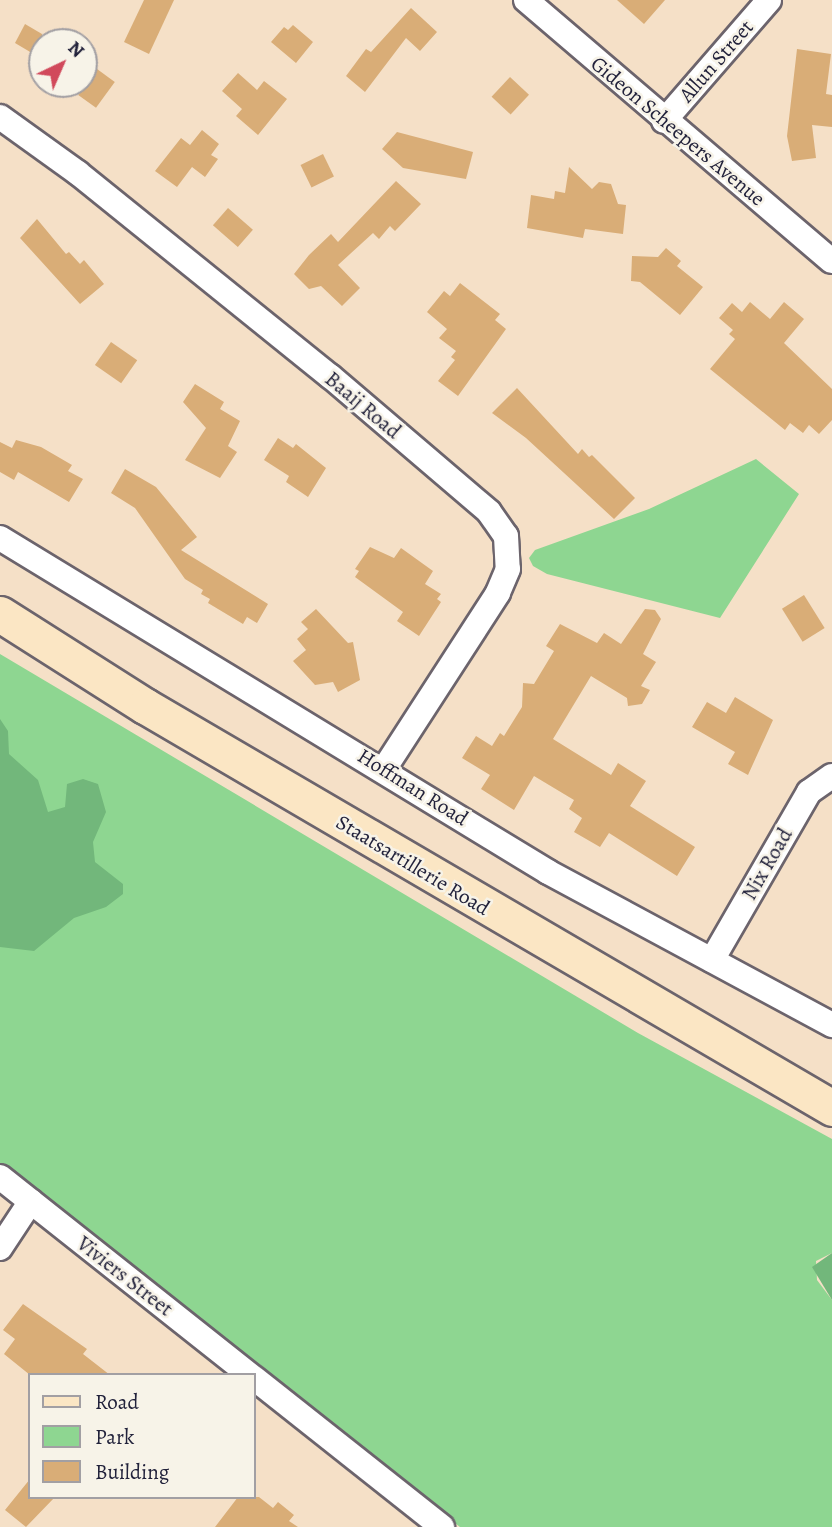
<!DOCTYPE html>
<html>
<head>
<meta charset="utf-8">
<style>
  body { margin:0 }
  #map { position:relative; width:832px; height:1527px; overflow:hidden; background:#f5e0c7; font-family:Alegreya,serif }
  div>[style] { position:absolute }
  .green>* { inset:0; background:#8ed691 }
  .forest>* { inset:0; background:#72b77b }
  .building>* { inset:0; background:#d9ad77; transform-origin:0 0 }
  .roads { filter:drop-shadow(2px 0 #6c646c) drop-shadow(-2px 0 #6c646c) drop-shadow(0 2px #6c646c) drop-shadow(0 -2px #6c646c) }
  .street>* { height:24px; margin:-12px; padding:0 12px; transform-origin:12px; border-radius:12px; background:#fff }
  .secondary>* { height:35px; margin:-17.5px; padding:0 17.5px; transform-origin:17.5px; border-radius:17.5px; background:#fbe6c4 }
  span { translate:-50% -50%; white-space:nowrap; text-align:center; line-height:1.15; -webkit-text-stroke:5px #f7f3e8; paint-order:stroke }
  .street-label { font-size:21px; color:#22223b }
  .legend { position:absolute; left:28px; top:1373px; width:228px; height:126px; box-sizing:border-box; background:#f7f3e8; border:2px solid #a29fa3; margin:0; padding:9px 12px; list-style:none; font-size:21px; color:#22223b }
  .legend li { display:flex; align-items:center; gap:14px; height:35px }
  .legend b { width:35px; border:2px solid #a29fa3 }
  .north { position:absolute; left:28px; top:28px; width:70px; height:70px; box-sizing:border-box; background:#f7f3e8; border:2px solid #a29fa3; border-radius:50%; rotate:44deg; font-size:19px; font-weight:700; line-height:28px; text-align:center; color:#22223b }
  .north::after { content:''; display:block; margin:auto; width:24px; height:32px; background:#d1495b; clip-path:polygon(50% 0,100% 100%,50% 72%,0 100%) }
</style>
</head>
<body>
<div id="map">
  <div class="green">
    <div style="clip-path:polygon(756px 459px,799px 494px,720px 618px,547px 574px,533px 566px,529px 558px,535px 550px,649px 509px)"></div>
    <div style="clip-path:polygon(0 654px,638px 1033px,832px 1139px,832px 1253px,816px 1261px,817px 1280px,832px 1300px,832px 1527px,460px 1527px,0 1164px)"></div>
  </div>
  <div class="forest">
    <div style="clip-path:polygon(0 719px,8px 731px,9px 754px,38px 780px,48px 812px,65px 807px,67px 784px,83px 779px,98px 784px,106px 812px,93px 842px,95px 862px,123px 884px,123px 894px,106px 907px,74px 918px,34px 951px,0 947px)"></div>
    <div style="clip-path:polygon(832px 1253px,832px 1300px,812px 1267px)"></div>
  </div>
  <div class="building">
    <div style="clip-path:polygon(144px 0,174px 0,149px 54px,124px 42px)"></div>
    <div style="clip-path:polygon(617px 0,665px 0,644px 24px)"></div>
    <div style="clip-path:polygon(411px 8px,437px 32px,420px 51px,406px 38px,365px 92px,346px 76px,366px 49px,371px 52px)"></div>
    <div style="clip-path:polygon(25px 24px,42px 34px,42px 59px,15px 43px)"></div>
    <div style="clip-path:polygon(293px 25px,313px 42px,296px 63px,271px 42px,284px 27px,288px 30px)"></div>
    <div style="clip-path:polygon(797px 49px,831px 54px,826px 94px,832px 95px,832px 127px,812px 125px,816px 158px,792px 161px,787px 136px)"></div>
    <div style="left:97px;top:69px;width:22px;height:32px;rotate:36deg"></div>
    <div style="clip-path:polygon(238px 73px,257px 90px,264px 81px,287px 99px,258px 135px,236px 116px,242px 109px,222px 91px)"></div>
    <div style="left:510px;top:77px;width:26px;height:27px;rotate:43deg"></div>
    <div style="clip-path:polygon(202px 130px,219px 144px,211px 155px,218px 159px,205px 177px,192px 167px,177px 187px,155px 171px,181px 138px,190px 145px)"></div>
    <div style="clip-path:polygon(397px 132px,473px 152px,466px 179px,403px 168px,382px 149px)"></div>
    <div style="left:323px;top:154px;width:25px;height:25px;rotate:64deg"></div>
    <div style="clip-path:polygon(569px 167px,592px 189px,599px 182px,611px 184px,618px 204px,626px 205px,623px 234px,585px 229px,583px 238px,527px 228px,531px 195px,554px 199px,555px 191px,565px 193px)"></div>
    <div style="clip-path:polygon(396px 181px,421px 204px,395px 231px,390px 226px,379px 239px,373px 233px,338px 265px,360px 288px,342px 306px,321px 286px,309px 289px,294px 274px,309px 255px,331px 234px,338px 242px)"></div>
    <div style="left:228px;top:208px;width:33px;height:23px;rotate:41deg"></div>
    <div style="clip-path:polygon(37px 219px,66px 254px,69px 252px,80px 264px,84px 260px,104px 284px,80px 304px,20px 238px)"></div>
    <div style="clip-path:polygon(666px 248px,681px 261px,677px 266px,703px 287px,680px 315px,640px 282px,631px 281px,632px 256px,658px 257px)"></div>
    <div style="clip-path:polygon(460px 283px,500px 314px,495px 320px,506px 329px,458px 396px,438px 381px,455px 360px,451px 357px,456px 351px,439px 338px,447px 329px,427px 312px,444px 291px,450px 296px)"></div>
    <div style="clip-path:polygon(750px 302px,770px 319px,784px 302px,804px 319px,784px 343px,832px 389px,832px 420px,819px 434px,809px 425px,803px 433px,790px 423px,785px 430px,710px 369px,735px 339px,729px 334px,733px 330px,719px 318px,732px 303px,742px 312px)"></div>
    <div style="left:111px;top:342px;width:32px;height:28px;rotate:35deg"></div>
    <div style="clip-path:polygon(195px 384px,224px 402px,220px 409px,240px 421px,228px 446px,237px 452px,220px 478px,185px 460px,206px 428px,183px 402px)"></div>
    <div style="clip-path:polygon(517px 388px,578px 454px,582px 449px,589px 457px,592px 455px,635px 498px,614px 519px,526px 438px,492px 413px)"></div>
    <div style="clip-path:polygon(278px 438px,293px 448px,296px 444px,326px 468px,308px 497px,286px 482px,289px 476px,264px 460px)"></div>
    <div style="clip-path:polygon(16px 440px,41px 447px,72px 465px,68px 471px,83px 479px,69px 502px,18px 472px,14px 480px,0 472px,0 442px,12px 448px)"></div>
    <div style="clip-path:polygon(125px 469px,156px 487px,197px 537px,181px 550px,268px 604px,257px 623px,247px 617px,243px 624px,208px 603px,210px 599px,201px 594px,203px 590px,185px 579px,135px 508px,111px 493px)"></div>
    <div style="clip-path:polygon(370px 547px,394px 558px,401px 548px,433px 571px,425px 584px,441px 594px,437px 599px,441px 602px,419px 636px,397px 621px,403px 612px,355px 577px,359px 571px,355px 569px)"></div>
    <div style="left:804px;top:595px;width:39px;height:26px;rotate:58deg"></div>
    <div style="clip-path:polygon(316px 609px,348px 643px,353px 642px,360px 680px,338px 692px,333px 682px,315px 685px,293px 661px,306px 650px,297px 639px,308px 629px,301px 622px)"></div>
    <div style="clip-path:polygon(645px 609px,655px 610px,661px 619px,643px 654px,656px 662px,641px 686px,650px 690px,642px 704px,628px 706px,627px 698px,591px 676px,553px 739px,611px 775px,618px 763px,646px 781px,630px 806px,695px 847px,677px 876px,609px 833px,600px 847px,574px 832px,582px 818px,569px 809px,574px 800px,534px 776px,514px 810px,481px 789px,490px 775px,462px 758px,476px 736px,492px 746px,500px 733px,504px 736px,522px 707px,523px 683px,534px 684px,554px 651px,546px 646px,560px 624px,597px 643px,604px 633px,621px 644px)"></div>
    <div style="clip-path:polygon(735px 697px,773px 720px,748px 775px,728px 764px,735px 752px,692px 727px,707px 702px,726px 713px)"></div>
    <div style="clip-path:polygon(23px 1304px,87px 1349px,83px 1354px,110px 1375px,30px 1375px,4px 1354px,15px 1339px,3px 1330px)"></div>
    <div style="clip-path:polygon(30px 1479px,30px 1497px,55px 1497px,26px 1527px,5px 1510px)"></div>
    <div style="clip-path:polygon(238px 1497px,259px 1497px,273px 1508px,278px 1502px,294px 1515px,289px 1521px,298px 1527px,215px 1527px)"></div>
  </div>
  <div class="roads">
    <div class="street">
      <div style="left:526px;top:0;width:402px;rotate:40.5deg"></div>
      <div style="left:0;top:117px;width:96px;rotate:35.7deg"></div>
      <div style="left:78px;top:173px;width:324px;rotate:38.9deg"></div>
      <div style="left:330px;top:376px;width:209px;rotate:40.5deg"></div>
      <div style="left:489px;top:512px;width:29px;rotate:55deg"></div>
      <div style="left:506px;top:536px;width:33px;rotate:87deg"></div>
      <div style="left:508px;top:569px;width:26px;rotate:113deg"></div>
      <div style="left:498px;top:593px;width:210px;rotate:122.9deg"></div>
      <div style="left:664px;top:121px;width:160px;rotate:-49deg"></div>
      <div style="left:0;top:538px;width:642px;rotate:31.36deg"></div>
      <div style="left:548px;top:872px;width:323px;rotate:28.3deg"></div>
      <div style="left:712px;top:960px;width:194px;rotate:-60deg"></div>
      <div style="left:809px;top:792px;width:28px;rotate:-35deg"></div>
      <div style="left:0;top:1177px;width:319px;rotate:38.4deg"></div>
      <div style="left:0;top:1248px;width:56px;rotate:-56.6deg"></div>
      <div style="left:254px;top:1378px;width:240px;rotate:38.4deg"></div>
    </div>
    <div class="secondary">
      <div style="left:0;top:614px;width:172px;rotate:32.4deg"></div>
      <div style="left:145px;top:706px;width:796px;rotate:30.33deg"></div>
    </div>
  </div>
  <div class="street-label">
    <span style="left:716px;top:61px;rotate:-49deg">Allun Street</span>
    <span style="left:678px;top:131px;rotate:40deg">Gideon Scheepers Avenue</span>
    <span style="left:363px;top:405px;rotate:40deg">Baaij Road</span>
    <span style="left:413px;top:787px;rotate:32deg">Hoffman Road</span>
    <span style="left:767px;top:864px;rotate:-60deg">Nix Road</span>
    <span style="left:413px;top:865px;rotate:31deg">Staatsartillerie Road</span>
    <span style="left:125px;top:1276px;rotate:38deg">Viviers Street</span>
  </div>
  <ul class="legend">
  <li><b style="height:9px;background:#fbe6c4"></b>Road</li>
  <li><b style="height:19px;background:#8ed691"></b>Park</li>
  <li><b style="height:19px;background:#d9ad77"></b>Building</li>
  </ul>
  <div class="north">N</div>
</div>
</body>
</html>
